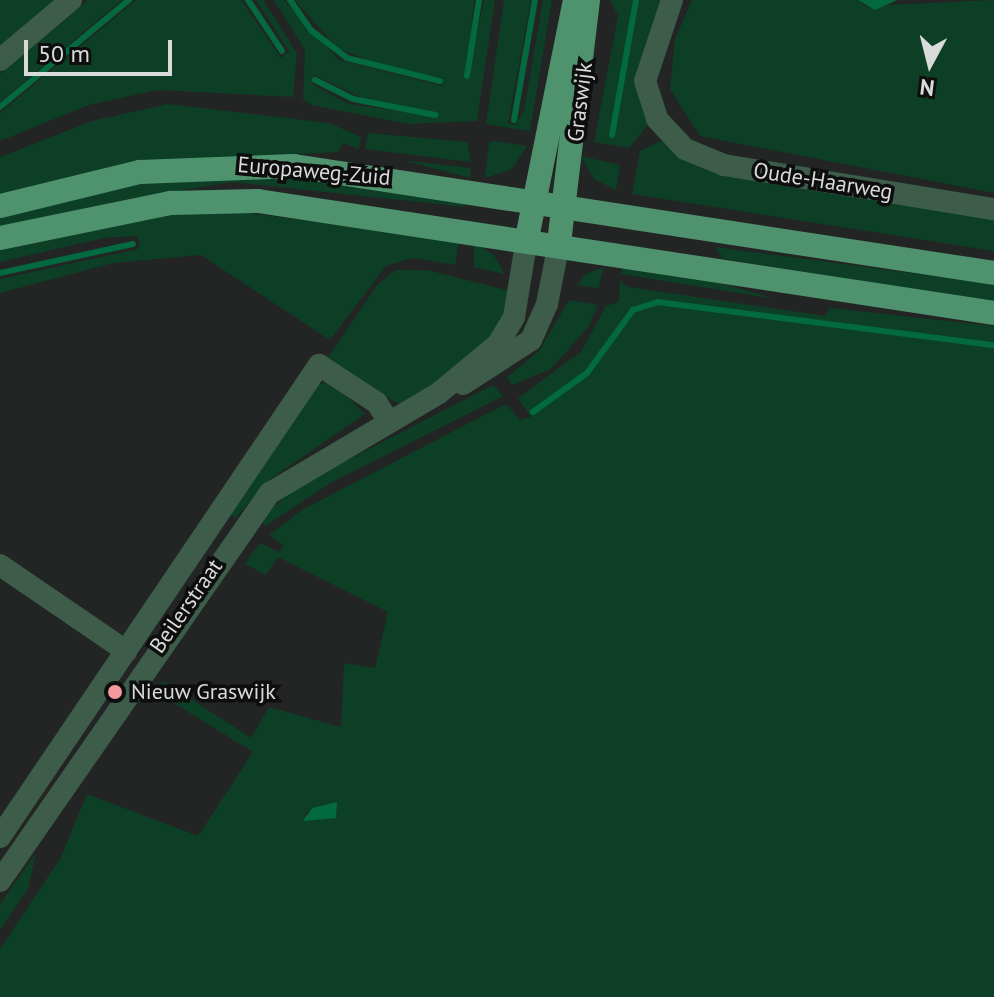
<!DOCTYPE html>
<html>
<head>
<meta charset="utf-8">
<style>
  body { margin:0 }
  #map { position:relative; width:994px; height:997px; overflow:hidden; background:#222523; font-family:"PT Sans",sans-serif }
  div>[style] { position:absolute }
  .green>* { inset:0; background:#0d3f27 }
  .water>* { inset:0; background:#026941 }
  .stream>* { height:6px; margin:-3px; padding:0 3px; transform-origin:3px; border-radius:3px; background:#026941 }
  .minor>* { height:22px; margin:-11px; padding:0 11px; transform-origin:11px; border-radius:11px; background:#3d5c4a }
  .major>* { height:24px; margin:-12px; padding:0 12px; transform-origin:12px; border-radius:12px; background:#4f936e }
  .dots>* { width:22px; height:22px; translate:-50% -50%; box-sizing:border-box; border:4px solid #0d0e0d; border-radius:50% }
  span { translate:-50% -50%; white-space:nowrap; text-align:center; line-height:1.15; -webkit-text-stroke:7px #0d0e0d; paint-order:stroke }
  .street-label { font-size:22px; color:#d9dbda }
  .poi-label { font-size:22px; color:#d9dbda }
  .left { translate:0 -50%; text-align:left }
  .north { position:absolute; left:890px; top:24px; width:80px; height:80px; -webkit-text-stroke:6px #0d0e0d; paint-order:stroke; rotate:187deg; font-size:22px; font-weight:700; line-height:32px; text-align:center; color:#d9dbda }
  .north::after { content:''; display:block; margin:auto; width:28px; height:36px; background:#d9dbda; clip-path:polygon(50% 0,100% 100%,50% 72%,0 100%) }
  .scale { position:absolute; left:24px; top:40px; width:148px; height:36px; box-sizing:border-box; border:4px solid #d9dbda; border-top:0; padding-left:10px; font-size:24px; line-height:28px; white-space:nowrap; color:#d9dbda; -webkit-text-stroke:6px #0d0e0d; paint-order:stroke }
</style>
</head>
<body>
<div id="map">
  <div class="green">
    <div style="clip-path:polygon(0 0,54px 0,0 46px)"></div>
    <div style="clip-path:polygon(88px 0,122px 0,0 102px,0 74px)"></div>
    <div style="clip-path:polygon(136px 0,241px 0,281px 58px,289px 51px,256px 0,263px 0,297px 53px,293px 97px,157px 90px,89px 105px,0 141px,0 113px)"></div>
    <div style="clip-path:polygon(evenodd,274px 0,284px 0,339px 60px,442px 86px,443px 78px,388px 68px,337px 48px,295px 0,474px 0,466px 80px,484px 0,495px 0,477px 121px,408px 124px,311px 105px,303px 99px,305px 50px,274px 0,314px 75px,360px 97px,439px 117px,349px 104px,312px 84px,314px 75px)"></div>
    <div style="clip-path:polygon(504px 0,531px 0,508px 123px,515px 125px,524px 111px,543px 0,552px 0,530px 131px,486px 124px)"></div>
    <div style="clip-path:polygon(610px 0,633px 0,613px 139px,639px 0,664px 0,640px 63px,649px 123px,629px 148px,594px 142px,618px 16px)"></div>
    <div style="clip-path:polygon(692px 0,858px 0,865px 6px,994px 0,994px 193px,700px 136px,670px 89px,675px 39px)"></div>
    <div style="clip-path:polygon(168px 104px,329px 123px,361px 137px,359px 149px,343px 143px,338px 152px,131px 164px,0 197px,0 157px,92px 121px)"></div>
    <div style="clip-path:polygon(368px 133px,467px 142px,471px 162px,365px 149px)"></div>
    <div style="clip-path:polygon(661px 141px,994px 215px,994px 251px,632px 194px,640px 151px)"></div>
    <div style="clip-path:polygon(489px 142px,493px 141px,527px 146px,512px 169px,485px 178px)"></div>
    <div style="clip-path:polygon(581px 156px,620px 165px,616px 190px,594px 179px)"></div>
    <div style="clip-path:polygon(402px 160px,471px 168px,470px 178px)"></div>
    <div style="clip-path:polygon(299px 176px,466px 199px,465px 207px,232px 182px,123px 200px,0 232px,0 217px,156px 180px)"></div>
    <div style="clip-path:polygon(229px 211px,459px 239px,455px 265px,412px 258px,386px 266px,330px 340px,201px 255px,113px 263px,0 293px,0 279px,138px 249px,140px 242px,136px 236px,104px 238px,0 262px,0 243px,122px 218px)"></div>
    <div style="clip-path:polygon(474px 243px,493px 254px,505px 274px,474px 267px)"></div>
    <div style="clip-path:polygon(715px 247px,994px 284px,994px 302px,723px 259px)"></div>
    <div style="clip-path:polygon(623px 265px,693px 276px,777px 299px,621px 274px)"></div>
    <div style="clip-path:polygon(604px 267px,598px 288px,577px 285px,586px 274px)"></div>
    <div style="clip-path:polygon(396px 270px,427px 270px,510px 291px,506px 315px,477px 363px,399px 404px,325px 362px,377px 285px)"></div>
    <div style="clip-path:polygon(evenodd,620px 280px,628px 287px,825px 316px,830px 308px,994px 326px,994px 997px,0 997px,0 949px,61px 857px,87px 794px,198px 836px,253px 752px,156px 692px,163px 681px,251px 738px,269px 707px,341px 727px,344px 663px,375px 668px,388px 612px,278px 557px,266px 575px,245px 564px,251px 554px,261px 543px,278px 552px,284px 545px,269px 535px,302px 510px,469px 423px,506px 404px,520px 420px,531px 417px,518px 398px,581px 352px,606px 306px,619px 302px,620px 280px,336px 802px,325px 816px,304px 815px,312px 808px,336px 802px)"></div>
    <div style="clip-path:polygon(569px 300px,598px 305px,589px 326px,551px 369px,512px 385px,507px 377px,539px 351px)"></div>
    <div style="clip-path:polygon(331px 382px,365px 414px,272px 478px,235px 518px,227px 514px,314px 385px)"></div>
    <div style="clip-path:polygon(493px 385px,503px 396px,332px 482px,265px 526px,261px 519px,294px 488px)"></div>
    <div style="clip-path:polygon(36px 853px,28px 889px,0 930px,0 904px)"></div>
  </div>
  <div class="water">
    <div style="clip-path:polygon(858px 0,897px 0,875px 10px)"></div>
    <div style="clip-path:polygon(337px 802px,336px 818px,303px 821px,312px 808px)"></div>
  </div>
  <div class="stream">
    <div style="left:248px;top:0;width:61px;rotate:56.3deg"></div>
    <div style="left:290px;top:0;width:38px;rotate:55deg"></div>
    <div style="left:312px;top:31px;width:44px;rotate:37.6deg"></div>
    <div style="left:347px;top:58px;width:96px;rotate:13.9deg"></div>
    <div style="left:467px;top:76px;width:77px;rotate:-81deg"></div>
    <div style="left:315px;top:80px;width:42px;rotate:26.6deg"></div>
    <div style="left:353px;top:99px;width:84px;rotate:11deg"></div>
    <div style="left:0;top:107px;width:168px;rotate:-39.7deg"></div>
    <div style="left:514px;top:120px;width:122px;rotate:-80.1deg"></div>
    <div style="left:612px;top:135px;width:137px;rotate:-79.9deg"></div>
    <div style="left:0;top:273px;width:136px;rotate:-12.3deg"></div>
    <div style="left:533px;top:412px;width:67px;rotate:-35.8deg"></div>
    <div style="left:587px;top:373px;width:78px;rotate:-53.9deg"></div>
    <div style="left:633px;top:310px;width:25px;rotate:-18deg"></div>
    <div style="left:657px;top:302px;width:340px;rotate:7.3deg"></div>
  </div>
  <div class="minor">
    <div style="left:672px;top:0;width:85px;rotate:108.4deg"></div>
    <div style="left:645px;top:81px;width:40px;rotate:72deg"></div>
    <div style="left:657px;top:119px;width:41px;rotate:47deg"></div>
    <div style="left:685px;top:149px;width:42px;rotate:22.3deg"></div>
    <div style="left:724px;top:165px;width:274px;rotate:9.3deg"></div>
    <div style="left:0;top:60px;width:93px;rotate:-40.2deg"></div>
    <div style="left:463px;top:384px;width:81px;rotate:-32.9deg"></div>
    <div style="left:531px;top:340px;width:39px;rotate:-66deg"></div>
    <div style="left:547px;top:304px;width:62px;rotate:-78.9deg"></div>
    <div style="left:0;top:565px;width:153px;rotate:34.3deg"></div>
    <div style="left:0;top:837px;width:570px;rotate:-55.95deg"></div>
    <div style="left:319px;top:365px;width:69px;rotate:33.2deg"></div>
    <div style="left:377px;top:403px;width:22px;rotate:58deg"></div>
    <div style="left:0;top:881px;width:473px;rotate:-55.2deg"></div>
    <div style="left:270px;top:493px;width:196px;rotate:-30.6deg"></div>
    <div style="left:439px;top:393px;width:77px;rotate:-39.7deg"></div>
    <div style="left:498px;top:344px;width:31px;rotate:-59deg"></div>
    <div style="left:514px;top:317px;width:80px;rotate:-80.7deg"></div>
  </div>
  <div class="major">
    <div style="left:0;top:206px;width:144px;rotate:-13.7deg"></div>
    <div style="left:140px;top:172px;width:154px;rotate:-2.2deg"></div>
    <div style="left:294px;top:166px;width:708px;rotate:8.69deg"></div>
    <div style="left:0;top:238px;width:175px;rotate:-11.6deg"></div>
    <div style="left:171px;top:203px;width:87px;rotate:-1.3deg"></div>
    <div style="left:258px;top:201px;width:744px;rotate:8.65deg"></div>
    <div style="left:527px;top:238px;width:243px;rotate:-78.6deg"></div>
    <div style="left:559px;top:243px;width:245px;rotate:-83.2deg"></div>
  </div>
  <div class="dots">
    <div style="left:115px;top:692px;background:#f49a9f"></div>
  </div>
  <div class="street-label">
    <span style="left:580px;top:102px;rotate:-83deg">Graswijk</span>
    <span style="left:314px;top:171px;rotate:5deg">Europaweg-Zuid</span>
    <span style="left:823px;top:181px;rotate:9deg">Oude-Haarweg</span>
    <span style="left:186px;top:606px;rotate:-55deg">Beilerstraat</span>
  </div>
  <div class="poi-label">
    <span class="left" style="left:131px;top:692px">Nieuw Graswijk</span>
  </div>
  <div class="north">N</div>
  <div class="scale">50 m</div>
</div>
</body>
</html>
